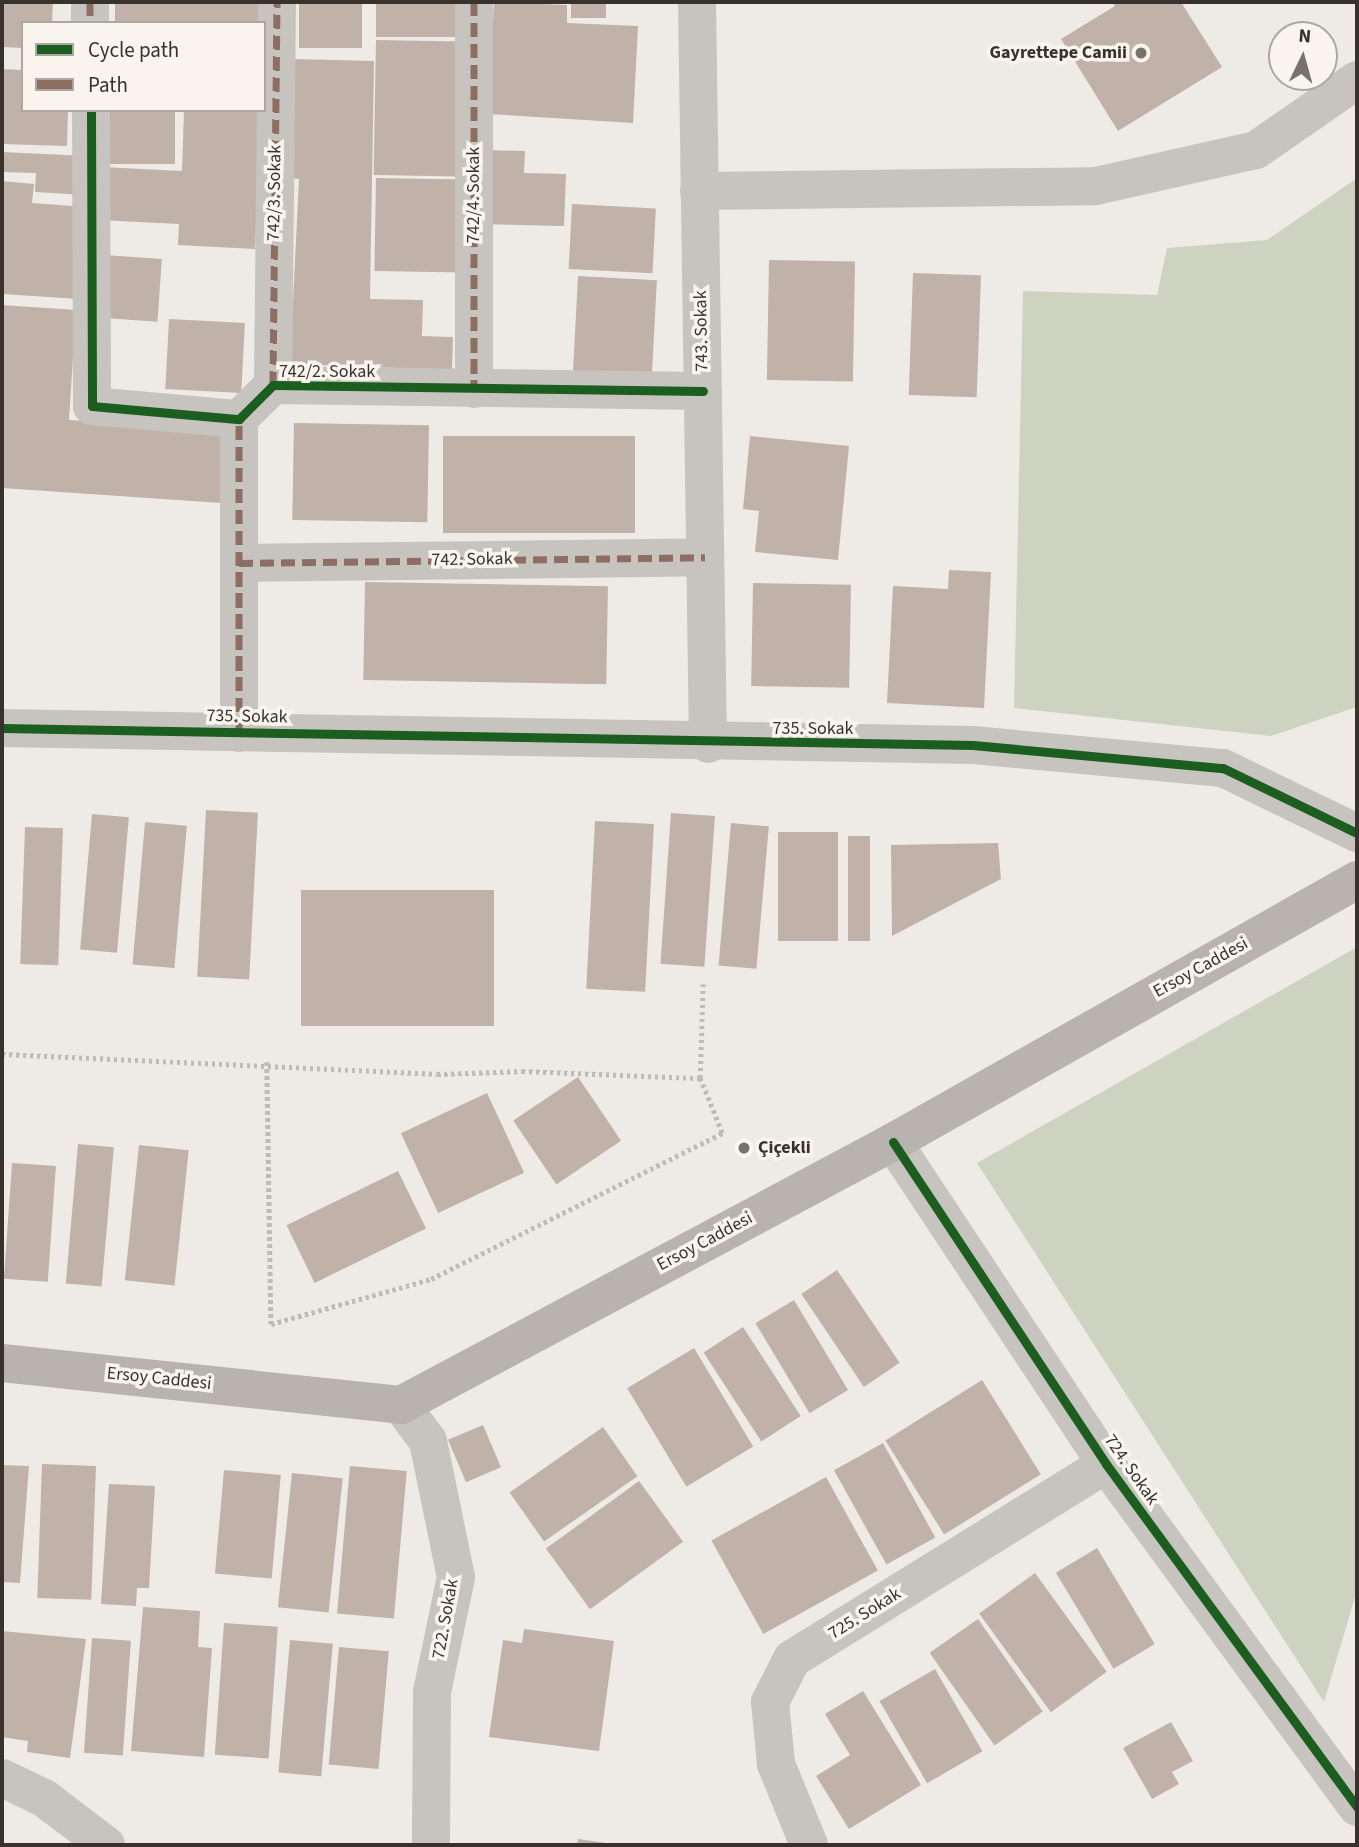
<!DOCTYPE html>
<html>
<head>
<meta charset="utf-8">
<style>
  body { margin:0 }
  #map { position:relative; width:1359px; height:1847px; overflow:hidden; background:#eeebe6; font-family:"Source Sans 3",sans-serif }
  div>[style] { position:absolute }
  .green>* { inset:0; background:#ced3c1 }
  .building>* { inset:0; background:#c0b2a9; transform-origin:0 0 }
  .path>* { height:4.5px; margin-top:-2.25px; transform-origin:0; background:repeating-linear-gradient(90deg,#c0bbb6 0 3.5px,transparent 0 7px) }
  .minor>* { height:38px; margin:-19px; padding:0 19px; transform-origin:19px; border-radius:19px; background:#c7c3be }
  .secondary>* { height:38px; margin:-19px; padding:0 19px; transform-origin:19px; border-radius:19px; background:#b8b3ae }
  .quiet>* { height:7px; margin-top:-3.5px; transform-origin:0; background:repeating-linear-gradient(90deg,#8d6e63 0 14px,transparent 0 21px) }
  .cycleway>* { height:9px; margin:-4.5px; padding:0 4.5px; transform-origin:4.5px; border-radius:4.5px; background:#1b5e20 }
  .dots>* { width:19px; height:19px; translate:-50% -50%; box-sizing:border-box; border:4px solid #f9f5ee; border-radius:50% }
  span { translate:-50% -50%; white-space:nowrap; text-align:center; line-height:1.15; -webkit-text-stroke:7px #f9f5ee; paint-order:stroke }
  .poi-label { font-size:18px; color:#38312c; font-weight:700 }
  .right { translate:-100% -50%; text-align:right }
  .left { translate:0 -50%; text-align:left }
  .street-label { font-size:18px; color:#38312c }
  .frame { position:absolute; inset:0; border:4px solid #38312c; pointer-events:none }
  .legend { position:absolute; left:21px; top:21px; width:245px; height:91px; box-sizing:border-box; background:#f9f5ee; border:2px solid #aca7a0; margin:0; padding:9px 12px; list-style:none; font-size:21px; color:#38312c }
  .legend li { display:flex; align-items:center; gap:14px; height:35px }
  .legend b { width:35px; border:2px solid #aca7a0 }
  .north { position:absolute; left:1268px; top:21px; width:70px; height:70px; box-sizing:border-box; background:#f9f5ee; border:2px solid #aca7a0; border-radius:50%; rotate:5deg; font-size:19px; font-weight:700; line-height:28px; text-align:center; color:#38312c }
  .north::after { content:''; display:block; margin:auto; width:24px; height:32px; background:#78726d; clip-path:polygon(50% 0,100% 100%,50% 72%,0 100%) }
</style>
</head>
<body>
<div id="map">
  <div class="green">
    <div style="clip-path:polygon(1357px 178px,1357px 707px,1271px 736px,1014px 708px,1023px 291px,1157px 295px,1167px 248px,1267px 240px)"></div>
    <div style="clip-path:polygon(1357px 947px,1357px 1590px,1324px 1702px,977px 1163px)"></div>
  </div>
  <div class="building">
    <div style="clip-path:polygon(2px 2px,53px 2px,52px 23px,23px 23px,23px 48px,2px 47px)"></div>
    <div style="left:115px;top:2px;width:149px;height:21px"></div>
    <div style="left:299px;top:2px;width:63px;height:46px"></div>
    <div style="left:376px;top:2px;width:85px;height:35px"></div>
    <div style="clip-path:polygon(494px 2px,567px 5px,567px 23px,638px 26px,633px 123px,488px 114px)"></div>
    <div style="left:571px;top:2px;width:35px;height:16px"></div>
    <div style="clip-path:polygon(1112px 2px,1181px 2px,1222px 67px,1118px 131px,1061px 39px,1115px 6px)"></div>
    <div style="left:376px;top:40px;width:84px;height:135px;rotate:1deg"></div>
    <div style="clip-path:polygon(294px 59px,374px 61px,370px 299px,423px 300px,422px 336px,453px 337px,452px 370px,290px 364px,299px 179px,290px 178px)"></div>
    <div style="clip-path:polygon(2px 69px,23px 70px,23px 110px,68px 110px,67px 146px,2px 144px)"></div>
    <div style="left:106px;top:110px;width:69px;height:54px"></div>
    <div style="clip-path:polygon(184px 110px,262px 110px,255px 249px,178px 245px,179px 224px,99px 220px,102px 167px,182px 171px)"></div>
    <div style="clip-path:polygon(484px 150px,525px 151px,524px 173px,566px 174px,564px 226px,482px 224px)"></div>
    <div style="clip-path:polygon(2px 152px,87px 156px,85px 195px,35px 192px,36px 173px,2px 172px)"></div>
    <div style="left:376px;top:178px;width:88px;height:93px;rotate:1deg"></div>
    <div style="clip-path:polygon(2px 181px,34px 184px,32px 203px,86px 207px,79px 299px,2px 294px)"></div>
    <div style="left:572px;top:204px;width:84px;height:65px;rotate:3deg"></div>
    <div style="left:105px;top:255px;width:57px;height:63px;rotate:4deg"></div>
    <div style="left:769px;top:260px;width:86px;height:120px;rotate:1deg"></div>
    <div style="left:913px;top:273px;width:68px;height:122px;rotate:2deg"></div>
    <div style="left:578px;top:276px;width:79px;height:95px;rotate:3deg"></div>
    <div style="clip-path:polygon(2px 305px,76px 310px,69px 420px,226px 430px,221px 503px,2px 488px)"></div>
    <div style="left:169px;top:319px;width:76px;height:70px;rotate:3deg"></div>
    <div style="left:294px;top:423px;width:135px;height:97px;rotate:1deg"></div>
    <div style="left:443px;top:436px;width:192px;height:97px"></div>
    <div style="clip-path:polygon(750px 436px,849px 446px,838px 560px,755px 552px,759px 511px,743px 509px)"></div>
    <div style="clip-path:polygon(949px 570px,991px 572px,984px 708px,887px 703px,893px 586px,948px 589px)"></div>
    <div style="left:365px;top:582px;width:243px;height:98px;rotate:1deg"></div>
    <div style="left:753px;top:583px;width:98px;height:103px;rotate:1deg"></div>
    <div style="left:206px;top:810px;width:52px;height:167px;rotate:3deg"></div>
    <div style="left:671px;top:813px;width:44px;height:151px;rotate:4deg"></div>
    <div style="left:92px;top:814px;width:37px;height:136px;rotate:5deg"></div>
    <div style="left:595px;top:821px;width:59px;height:168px;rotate:3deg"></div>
    <div style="left:145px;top:822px;width:42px;height:143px;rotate:5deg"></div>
    <div style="left:731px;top:823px;width:38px;height:143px;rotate:5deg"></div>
    <div style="left:25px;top:827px;width:38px;height:137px;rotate:2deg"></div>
    <div style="left:778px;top:832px;width:60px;height:109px"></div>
    <div style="left:848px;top:836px;width:22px;height:105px"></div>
    <div style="clip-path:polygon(998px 843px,1001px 879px,892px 936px,891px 845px)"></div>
    <div style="left:301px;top:890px;width:193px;height:136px"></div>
    <div style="left:578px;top:1077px;width:77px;height:78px;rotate:56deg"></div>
    <div style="left:487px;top:1093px;width:88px;height:95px;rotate:65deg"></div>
    <div style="left:78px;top:1144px;width:36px;height:140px;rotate:5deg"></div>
    <div style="left:139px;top:1145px;width:50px;height:136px;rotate:6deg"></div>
    <div style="left:12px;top:1163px;width:44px;height:116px;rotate:4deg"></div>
    <div style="left:398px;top:1171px;width:64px;height:124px;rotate:64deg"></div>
    <div style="left:837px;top:1270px;width:112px;height:43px;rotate:56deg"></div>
    <div style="left:794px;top:1300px;width:105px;height:45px;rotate:59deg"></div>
    <div style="left:743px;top:1327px;width:106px;height:47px;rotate:57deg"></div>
    <div style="left:694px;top:1348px;width:115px;height:78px;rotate:59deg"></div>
    <div style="left:982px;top:1380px;width:111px;height:114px;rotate:58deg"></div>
    <div style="left:483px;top:1425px;width:46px;height:38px;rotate:67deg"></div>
    <div style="left:603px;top:1427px;width:60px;height:114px;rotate:55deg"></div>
    <div style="left:883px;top:1443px;width:108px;height:56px;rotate:61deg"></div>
    <div style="left:42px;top:1464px;width:54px;height:134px;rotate:2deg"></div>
    <div style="clip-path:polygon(2px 1465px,29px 1466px,20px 1583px,2px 1582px)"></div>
    <div style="left:350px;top:1466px;width:57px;height:148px;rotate:5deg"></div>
    <div style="left:224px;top:1470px;width:57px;height:104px;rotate:5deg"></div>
    <div style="left:292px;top:1473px;width:51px;height:135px;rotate:6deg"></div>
    <div style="left:826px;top:1477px;width:107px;height:131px;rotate:61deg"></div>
    <div style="left:639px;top:1481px;width:75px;height:115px;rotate:54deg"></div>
    <div style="clip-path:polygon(109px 1484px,155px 1486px,149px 1588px,137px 1588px,136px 1606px,101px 1604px)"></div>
    <div style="left:1097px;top:1548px;width:112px;height:48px;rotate:59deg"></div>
    <div style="left:1035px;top:1573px;width:122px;height:69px;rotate:54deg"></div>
    <div style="clip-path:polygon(143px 1607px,200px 1611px,198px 1647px,212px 1648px,204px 1757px,131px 1751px)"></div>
    <div style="left:978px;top:1619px;width:113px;height:59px;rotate:55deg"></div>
    <div style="left:224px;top:1623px;width:54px;height:132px;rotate:4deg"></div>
    <div style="clip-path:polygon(524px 1629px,614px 1641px,599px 1751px,489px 1737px,503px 1640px,522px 1643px)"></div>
    <div style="clip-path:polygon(2px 1631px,86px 1639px,70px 1758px,27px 1752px,28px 1741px,2px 1737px)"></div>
    <div style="left:92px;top:1638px;width:39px;height:115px;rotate:4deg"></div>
    <div style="left:290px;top:1640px;width:43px;height:133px;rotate:5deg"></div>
    <div style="left:339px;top:1647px;width:50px;height:118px;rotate:5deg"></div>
    <div style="left:935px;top:1669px;width:95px;height:64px;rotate:60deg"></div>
    <div style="clip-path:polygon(863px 1691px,921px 1785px,849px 1829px,816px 1776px,850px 1755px,825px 1714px)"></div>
    <div style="clip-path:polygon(1171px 1722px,1193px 1761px,1172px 1772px,1179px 1784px,1152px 1799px,1123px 1748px)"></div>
    <div style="clip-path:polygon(578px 1839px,614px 1844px,614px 1845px,577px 1845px)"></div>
  </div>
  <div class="path">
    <div style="left:2px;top:1054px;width:435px;rotate:2.6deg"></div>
    <div style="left:437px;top:1074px;width:85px;rotate:-2deg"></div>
    <div style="left:522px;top:1071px;width:178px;rotate:2.3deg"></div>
    <div style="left:267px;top:1062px;width:262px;rotate:89.1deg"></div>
    <div style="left:271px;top:1324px;width:166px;rotate:-15.7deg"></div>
    <div style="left:431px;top:1279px;width:326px;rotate:-26.6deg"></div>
    <div style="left:722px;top:1133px;width:59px;rotate:-111.8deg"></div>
    <div style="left:700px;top:1078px;width:94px;rotate:-88.2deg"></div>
  </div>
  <div class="minor">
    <div style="left:90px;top:2px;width:21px;rotate:90deg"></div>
    <div style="left:474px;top:2px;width:387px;rotate:90deg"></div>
    <div style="left:697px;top:2px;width:742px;rotate:89.15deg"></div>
    <div style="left:91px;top:110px;width:296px;rotate:89.8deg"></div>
    <div style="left:92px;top:406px;width:148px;rotate:5.1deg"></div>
    <div style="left:239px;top:419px;width:48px;rotate:-45deg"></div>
    <div style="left:273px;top:385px;width:430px;rotate:0.8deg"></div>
    <div style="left:699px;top:191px;width:397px;rotate:-0.7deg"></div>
    <div style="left:1096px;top:186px;width:164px;rotate:-12.7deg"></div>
    <div style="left:1256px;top:150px;width:123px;rotate:-34.7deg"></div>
    <div style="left:273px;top:385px;width:383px;rotate:-89.4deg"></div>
    <div style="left:239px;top:563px;width:466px;rotate:-0.7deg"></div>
    <div style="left:2px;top:728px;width:971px;rotate:1deg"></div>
    <div style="left:973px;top:745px;width:251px;rotate:5.3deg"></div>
    <div style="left:1223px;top:768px;width:149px;rotate:25.9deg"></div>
    <div style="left:239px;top:733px;width:314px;rotate:-90deg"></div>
    <div style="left:893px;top:1142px;width:386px;rotate:56.5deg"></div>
    <div style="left:1106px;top:1464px;width:425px;rotate:53.8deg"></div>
    <div style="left:401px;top:1405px;width:45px;rotate:53.1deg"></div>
    <div style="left:428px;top:1441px;width:139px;rotate:78.4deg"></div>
    <div style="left:456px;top:1577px;width:117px;rotate:101.8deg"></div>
    <div style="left:432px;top:1692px;width:153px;rotate:90.4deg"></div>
    <div style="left:2px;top:1778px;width:47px;rotate:25.5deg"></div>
    <div style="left:44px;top:1798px;width:78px;rotate:37.2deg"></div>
    <div style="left:809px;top:1845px;width:87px;rotate:-112.2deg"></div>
    <div style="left:776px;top:1764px;width:62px;rotate:-95.5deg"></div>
    <div style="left:770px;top:1702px;width:48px;rotate:-62.9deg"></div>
    <div style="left:792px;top:1659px;width:370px;rotate:-31.8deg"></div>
  </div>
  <div class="secondary">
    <div style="left:2px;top:1363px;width:401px;rotate:6deg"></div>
    <div style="left:401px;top:1405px;width:558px;rotate:-28.13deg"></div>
    <div style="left:893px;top:1142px;width:533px;rotate:-29.45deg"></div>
  </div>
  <div class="quiet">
    <div style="left:90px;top:2px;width:21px;rotate:90deg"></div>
    <div style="left:474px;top:2px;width:387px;rotate:90deg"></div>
    <div style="left:273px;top:385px;width:383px;rotate:-89.4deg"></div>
    <div style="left:239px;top:563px;width:466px;rotate:-0.7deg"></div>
    <div style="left:239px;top:733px;width:314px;rotate:-90deg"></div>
  </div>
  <div class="cycleway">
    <div style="left:91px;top:110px;width:296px;rotate:89.8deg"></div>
    <div style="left:92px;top:406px;width:148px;rotate:5.1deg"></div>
    <div style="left:239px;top:419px;width:48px;rotate:-45deg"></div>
    <div style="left:273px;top:385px;width:430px;rotate:0.8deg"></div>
    <div style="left:2px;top:728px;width:971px;rotate:1deg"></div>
    <div style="left:973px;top:745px;width:251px;rotate:5.3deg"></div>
    <div style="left:1223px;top:768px;width:149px;rotate:25.9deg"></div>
    <div style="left:893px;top:1142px;width:386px;rotate:56.5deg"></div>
    <div style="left:1106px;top:1464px;width:425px;rotate:53.8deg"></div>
  </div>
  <div class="dots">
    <div style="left:1141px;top:53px;background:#78726d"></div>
    <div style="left:744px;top:1148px;background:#78726d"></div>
  </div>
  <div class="poi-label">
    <span class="right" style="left:1127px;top:53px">Gayrettepe Camii</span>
    <span class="left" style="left:758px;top:1148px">Çiçekli</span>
  </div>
  <div class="street-label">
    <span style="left:275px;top:193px;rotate:-89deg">742/3. Sokak</span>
    <span style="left:474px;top:195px;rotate:-90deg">742/4. Sokak</span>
    <span style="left:702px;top:331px;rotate:-91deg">743. Sokak</span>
    <span style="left:327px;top:372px">742/2. Sokak</span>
    <span style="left:472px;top:560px;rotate:-1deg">742. Sokak</span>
    <span style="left:247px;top:717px;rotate:1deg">735. Sokak</span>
    <span style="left:813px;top:729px">735. Sokak</span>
    <span style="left:1201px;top:968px;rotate:-29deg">Ersoy Caddesi</span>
    <span style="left:705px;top:1242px;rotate:-28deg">Ersoy Caddesi</span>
    <span style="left:159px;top:1379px;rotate:6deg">Ersoy Caddesi</span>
    <span style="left:1131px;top:1470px;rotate:55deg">724. Sokak</span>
    <span style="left:865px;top:1614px;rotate:-32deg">725. Sokak</span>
    <span style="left:446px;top:1619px;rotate:-80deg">722. Sokak</span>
  </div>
  <div class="frame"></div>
  <ul class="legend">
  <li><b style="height:9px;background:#1b5e20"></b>Cycle path</li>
  <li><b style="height:9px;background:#8d6e63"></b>Path</li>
  </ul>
  <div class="north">N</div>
</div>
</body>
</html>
